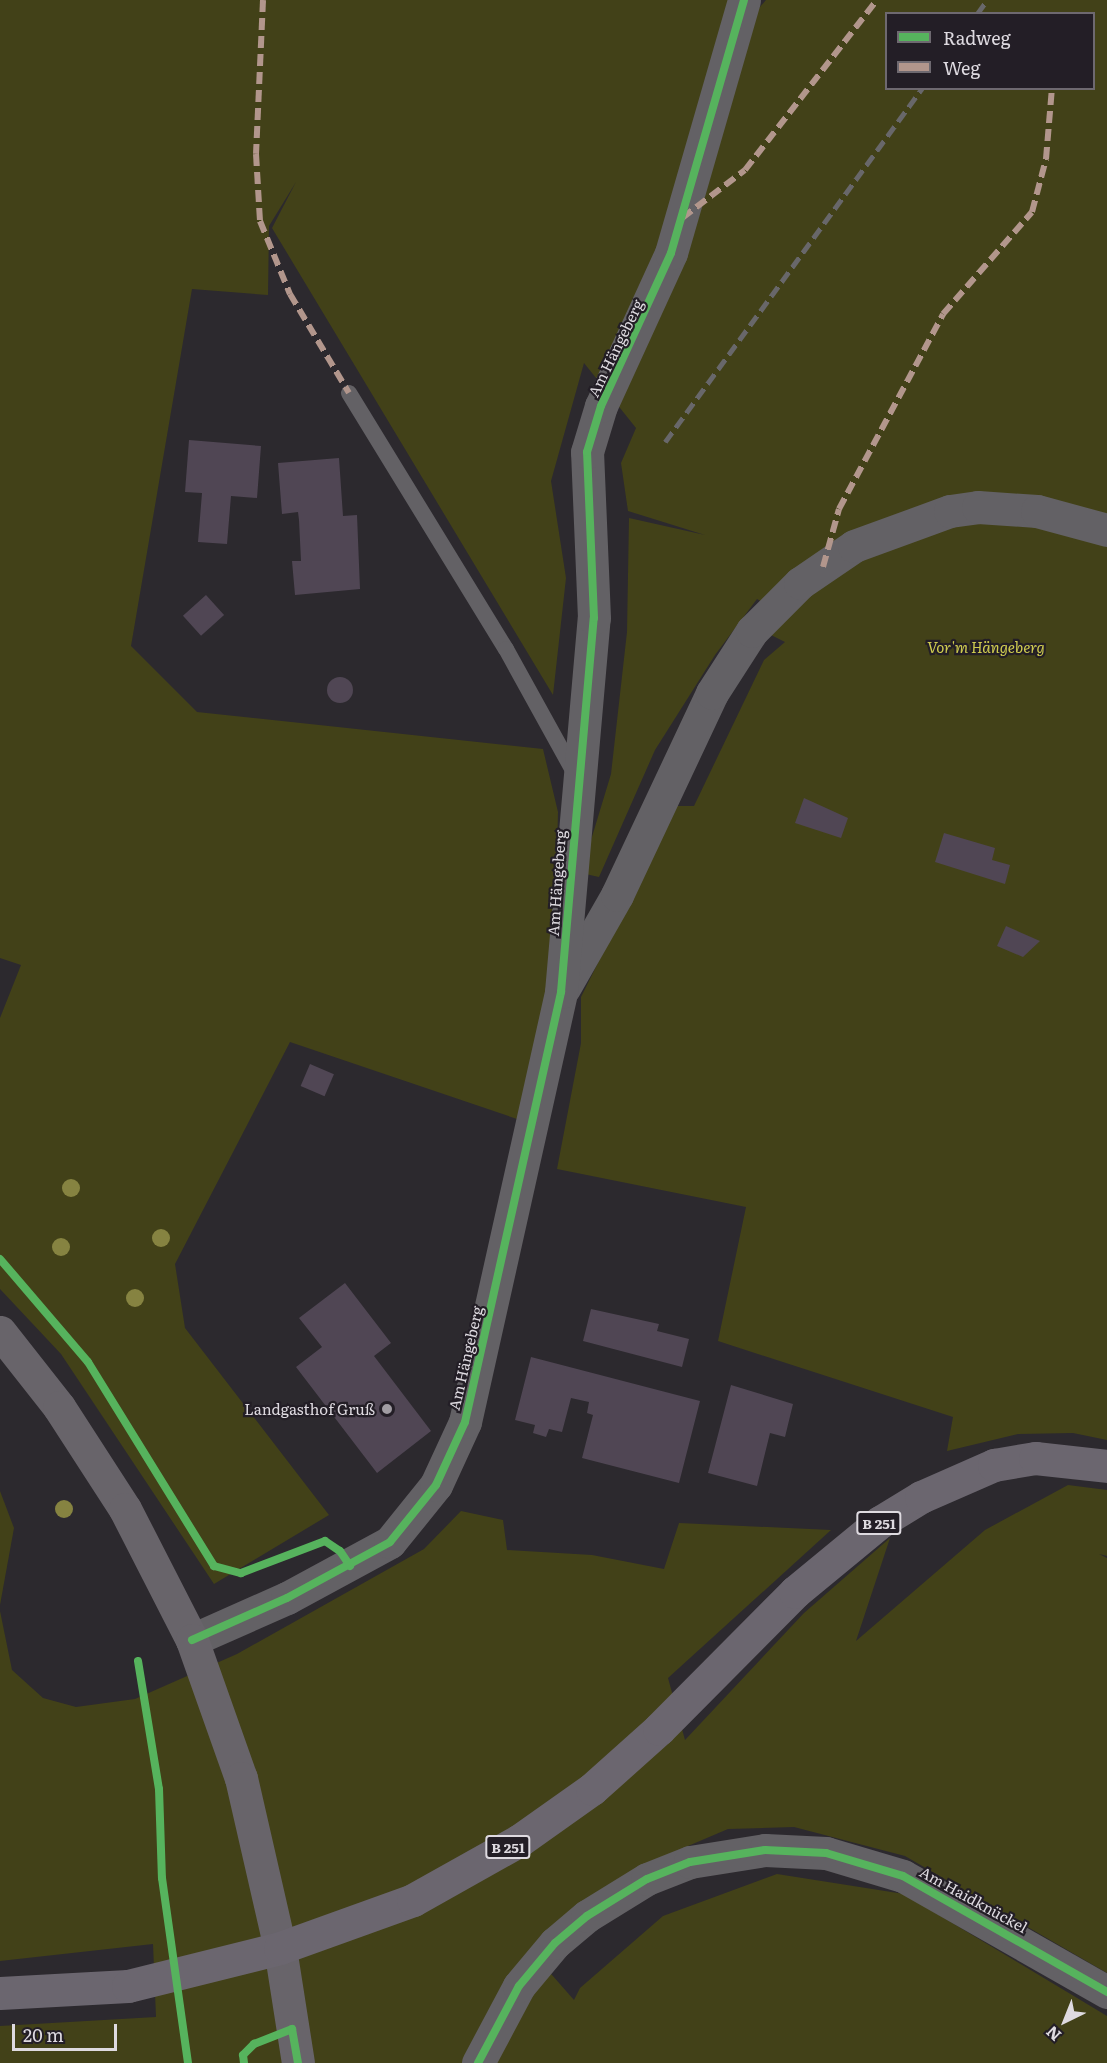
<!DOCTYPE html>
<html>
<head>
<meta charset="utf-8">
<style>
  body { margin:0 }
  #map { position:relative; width:1107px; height:2063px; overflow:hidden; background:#2c292e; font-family:Literata,serif }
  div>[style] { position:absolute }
  .green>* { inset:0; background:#424118 }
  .building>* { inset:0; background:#504654; transform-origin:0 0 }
  .round { border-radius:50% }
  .lane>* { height:16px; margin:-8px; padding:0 8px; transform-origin:8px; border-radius:8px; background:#636165 }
  .street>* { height:33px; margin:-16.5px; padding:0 16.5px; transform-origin:16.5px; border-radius:16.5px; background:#636165 }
  .secondary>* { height:33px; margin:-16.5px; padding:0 16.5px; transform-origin:16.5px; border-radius:16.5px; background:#68646a }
  .primary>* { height:33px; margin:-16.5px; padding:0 16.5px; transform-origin:16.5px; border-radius:16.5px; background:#6b666f }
  .rail>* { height:4.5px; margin-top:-2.25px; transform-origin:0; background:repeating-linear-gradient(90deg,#68676a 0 12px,transparent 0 18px) }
  .quiet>* { height:6px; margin-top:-3px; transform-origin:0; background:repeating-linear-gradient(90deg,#b2968c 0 12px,transparent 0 18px) }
  .cycleway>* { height:8px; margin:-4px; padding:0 4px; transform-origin:4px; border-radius:4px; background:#56b35d }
  .trees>* { width:18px; height:18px; margin:-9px; border-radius:50%; background:#868341 }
  .dots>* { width:16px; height:16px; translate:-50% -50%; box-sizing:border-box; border:3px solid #231e26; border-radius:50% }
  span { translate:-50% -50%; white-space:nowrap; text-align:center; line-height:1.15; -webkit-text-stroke:4.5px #231e26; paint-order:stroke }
  .shield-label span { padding:2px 4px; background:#231e26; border:2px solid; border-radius:4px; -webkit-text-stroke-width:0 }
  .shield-label { font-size:14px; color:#dedae0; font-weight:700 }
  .street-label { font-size:15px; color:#dedae0 }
  .park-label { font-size:15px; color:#d0cd50; font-style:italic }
  .poi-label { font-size:15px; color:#dedae0 }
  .right { translate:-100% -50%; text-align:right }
  .legend { position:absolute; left:885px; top:12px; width:210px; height:78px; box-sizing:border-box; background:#231e26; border:2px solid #6e6970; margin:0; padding:8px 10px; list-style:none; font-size:18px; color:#dedae0 }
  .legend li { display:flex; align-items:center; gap:12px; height:30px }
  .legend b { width:30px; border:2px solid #6e6970 }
  .north { position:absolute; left:1035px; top:1991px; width:60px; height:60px; -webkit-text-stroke:4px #231e26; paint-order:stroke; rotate:223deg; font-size:16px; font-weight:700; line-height:24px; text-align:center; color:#dedae0 }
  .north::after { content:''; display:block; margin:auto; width:21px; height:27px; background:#dedae0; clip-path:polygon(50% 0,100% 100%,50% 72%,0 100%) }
  .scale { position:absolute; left:12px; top:2024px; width:105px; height:27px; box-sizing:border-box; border:3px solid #dedae0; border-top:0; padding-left:8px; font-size:18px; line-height:21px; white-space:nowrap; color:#dedae0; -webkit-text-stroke:4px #231e26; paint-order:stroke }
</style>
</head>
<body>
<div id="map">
  <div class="green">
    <div style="clip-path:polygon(evenodd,0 0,731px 0,718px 56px,766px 0,1107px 0,1107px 1440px,1073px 1433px,1018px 1434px,947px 1451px,953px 1417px,718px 1341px,746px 1207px,557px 1169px,581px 1043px,581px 997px,676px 806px,694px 806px,764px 660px,785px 642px,771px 635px,785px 615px,757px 599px,715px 655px,655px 750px,599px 877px,581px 873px,611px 774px,627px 632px,629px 518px,705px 535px,628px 511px,621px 463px,636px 428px,584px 363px,551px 481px,566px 578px,553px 695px,272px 228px,296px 182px,269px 226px,268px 295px,192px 289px,131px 646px,197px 712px,543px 749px,558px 812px,554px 982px,526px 1122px,290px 1042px,175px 1264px,185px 1328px,329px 1515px,214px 1584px,61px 1354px,0 1289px,0 1018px,21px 965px,0 958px,0 0,886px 14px,1094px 14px,1094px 88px,886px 88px,886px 14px)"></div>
    <div style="clip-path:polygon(1068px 1485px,1107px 1490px,1107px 1556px,1099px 1554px,1107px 1558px,1107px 1973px,905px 1856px,794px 1827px,728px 1829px,641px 1866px,530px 1950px,574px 2000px,580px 1988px,663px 1916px,777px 1874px,904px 1894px,1107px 2016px,1107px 2063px,0 2063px,0 2026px,156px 2017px,153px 1944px,0 1961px,0 1611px,12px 1670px,43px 1698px,76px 1707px,135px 1699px,237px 1654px,424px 1549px,461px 1511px,503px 1520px,507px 1550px,592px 1555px,664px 1569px,679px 1523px,831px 1530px,668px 1678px,685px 1740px,804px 1613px,890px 1538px,856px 1641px,985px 1530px)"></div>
    <div style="clip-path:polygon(0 1491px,14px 1528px,0 1605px)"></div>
  </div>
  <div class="building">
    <div style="clip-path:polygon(189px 440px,261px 446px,257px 498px,231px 496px,227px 544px,198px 542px,202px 493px,185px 492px)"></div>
    <div style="clip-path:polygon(339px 458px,343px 516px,357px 515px,360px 589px,295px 595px,292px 561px,301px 561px,299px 520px,298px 512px,282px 514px,278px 463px)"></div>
    <div style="left:206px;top:595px;width:27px;height:31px;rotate:48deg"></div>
    <div class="round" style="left:327px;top:677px;width:26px;height:26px"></div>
    <div style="clip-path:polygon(804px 798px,848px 818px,841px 838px,795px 823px)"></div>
    <div style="clip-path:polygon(944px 833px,995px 848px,992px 860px,1010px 865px,1005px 884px,935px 862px)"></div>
    <div style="clip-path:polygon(1006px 926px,1040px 941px,1023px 957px,997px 946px)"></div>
    <div style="left:310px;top:1064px;width:26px;height:24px;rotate:23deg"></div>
    <div style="clip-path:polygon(345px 1283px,391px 1343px,374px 1356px,431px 1431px,377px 1473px,296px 1367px,322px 1347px,299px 1318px)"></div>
    <div style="clip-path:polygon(591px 1309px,659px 1324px,657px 1331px,689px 1339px,682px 1367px,583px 1341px)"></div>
    <div style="clip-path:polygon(531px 1357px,700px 1401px,679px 1483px,582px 1458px,593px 1415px,587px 1413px,589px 1402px,571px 1398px,562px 1432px,549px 1429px,546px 1437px,533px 1433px,535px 1425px,515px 1420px)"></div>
    <div style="clip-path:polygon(731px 1385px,793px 1404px,785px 1437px,770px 1433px,757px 1486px,708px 1473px)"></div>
  </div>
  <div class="lane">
    <div style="left:349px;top:393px;width:300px;rotate:58.5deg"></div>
    <div style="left:506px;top:649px;width:145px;rotate:61.1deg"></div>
  </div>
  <div class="street">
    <div style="left:564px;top:988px;width:107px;rotate:-60.3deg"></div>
    <div style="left:617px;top:895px;width:223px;rotate:-64.8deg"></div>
    <div style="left:712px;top:693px;width:74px;rotate:-57.2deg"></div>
    <div style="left:752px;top:631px;width:68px;rotate:-45deg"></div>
    <div style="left:800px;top:583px;width:65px;rotate:-34.4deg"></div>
    <div style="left:854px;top:546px;width:102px;rotate:-20deg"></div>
    <div style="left:950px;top:511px;width:28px;rotate:-8deg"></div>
    <div style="left:978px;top:507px;width:59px;rotate:3.9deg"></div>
    <div style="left:1037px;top:511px;width:73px;rotate:15.2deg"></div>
    <div style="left:192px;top:1640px;width:104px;rotate:-23.9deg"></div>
    <div style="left:287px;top:1598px;width:117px;rotate:-28.5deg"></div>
    <div style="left:390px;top:1542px;width:73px;rotate:-51.1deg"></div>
    <div style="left:436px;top:1485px;width:69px;rotate:-65.3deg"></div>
    <div style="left:465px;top:1422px;width:441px;rotate:-77.4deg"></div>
    <div style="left:561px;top:992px;width:375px;rotate:-85deg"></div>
    <div style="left:594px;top:618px;width:166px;rotate:-92.4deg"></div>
    <div style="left:587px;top:452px;width:48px;rotate:-73.1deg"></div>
    <div style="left:601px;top:406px;width:168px;rotate:-65.4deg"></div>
    <div style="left:671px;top:253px;width:263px;rotate:-73.9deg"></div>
    <div style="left:478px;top:2063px;width:87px;rotate:-62deg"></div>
    <div style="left:519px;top:1986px;width:56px;rotate:-50.1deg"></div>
    <div style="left:555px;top:1943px;width:42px;rotate:-40.2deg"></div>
    <div style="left:587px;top:1916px;width:70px;rotate:-31.7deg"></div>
    <div style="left:647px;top:1879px;width:46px;rotate:-21.6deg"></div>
    <div style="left:690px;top:1862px;width:76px;rotate:-9.1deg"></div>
    <div style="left:765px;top:1850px;width:61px;rotate:2.8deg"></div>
    <div style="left:826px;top:1853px;width:80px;rotate:16.6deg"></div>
    <div style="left:903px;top:1876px;width:235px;rotate:29.6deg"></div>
  </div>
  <div class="secondary">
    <div style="left:0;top:1332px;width:95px;rotate:51.8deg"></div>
    <div style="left:59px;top:1407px;width:121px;rotate:57.1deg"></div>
    <div style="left:125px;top:1509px;width:147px;rotate:62.9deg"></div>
    <div style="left:192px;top:1640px;width:146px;rotate:70.5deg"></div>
    <div style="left:241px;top:1778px;width:174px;rotate:77.1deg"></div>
    <div style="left:280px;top:1948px;width:116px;rotate:81.1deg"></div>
  </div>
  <div class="primary">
    <div style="left:0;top:1993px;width:128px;rotate:-3.1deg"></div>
    <div style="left:128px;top:1986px;width:157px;rotate:-14deg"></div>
    <div style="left:280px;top:1948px;width:141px;rotate:-19.8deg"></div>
    <div style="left:413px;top:1900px;width:123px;rotate:-29.3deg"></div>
    <div style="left:520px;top:1840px;width:88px;rotate:-35.3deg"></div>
    <div style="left:592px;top:1789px;width:90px;rotate:-41.8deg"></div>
    <div style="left:659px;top:1729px;width:193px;rotate:-45.2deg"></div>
    <div style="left:795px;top:1592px;width:110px;rotate:-39.5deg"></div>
    <div style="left:880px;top:1522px;width:48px;rotate:-31.4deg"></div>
    <div style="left:921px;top:1497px;width:80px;rotate:-23.7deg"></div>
    <div style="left:994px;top:1465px;width:42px;rotate:-9.7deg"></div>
    <div style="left:1035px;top:1458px;width:72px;rotate:6.3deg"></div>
  </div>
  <div class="rail">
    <div style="left:977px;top:14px;width:17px;rotate:-54deg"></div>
    <div style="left:665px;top:442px;width:437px;rotate:-54deg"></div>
  </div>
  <div class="quiet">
    <div style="left:263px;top:0;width:154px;rotate:92.6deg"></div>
    <div style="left:256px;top:154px;width:67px;rotate:86.6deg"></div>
    <div style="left:260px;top:221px;width:79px;rotate:67.7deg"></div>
    <div style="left:290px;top:294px;width:115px;rotate:59.2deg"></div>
    <div style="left:682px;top:218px;width:79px;rotate:-37.3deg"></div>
    <div style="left:745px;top:170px;width:215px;rotate:-52.2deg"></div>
    <div style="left:823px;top:567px;width:60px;rotate:-74.6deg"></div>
    <div style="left:839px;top:509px;width:221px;rotate:-61.9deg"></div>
    <div style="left:943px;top:314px;width:135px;rotate:-48.9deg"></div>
    <div style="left:1032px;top:212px;width:55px;rotate:-75.2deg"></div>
    <div style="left:1046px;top:159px;width:71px;rotate:-85.2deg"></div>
  </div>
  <div class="cycleway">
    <div style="left:0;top:1259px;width:135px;rotate:49.5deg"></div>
    <div style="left:88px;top:1362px;width:240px;rotate:58.3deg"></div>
    <div style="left:214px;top:1566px;width:28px;rotate:15deg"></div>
    <div style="left:241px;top:1573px;width:90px;rotate:-20.9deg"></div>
    <div style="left:325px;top:1541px;width:18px;rotate:34deg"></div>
    <div style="left:340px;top:1551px;width:18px;rotate:56deg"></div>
    <div style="left:192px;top:1640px;width:104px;rotate:-23.9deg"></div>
    <div style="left:287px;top:1598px;width:117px;rotate:-28.5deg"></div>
    <div style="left:390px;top:1542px;width:73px;rotate:-51.1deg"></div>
    <div style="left:436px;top:1485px;width:69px;rotate:-65.3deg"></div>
    <div style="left:465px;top:1422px;width:441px;rotate:-77.4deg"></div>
    <div style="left:561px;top:992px;width:375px;rotate:-85deg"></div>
    <div style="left:594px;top:618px;width:166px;rotate:-92.4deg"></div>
    <div style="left:587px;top:452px;width:48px;rotate:-73.1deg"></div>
    <div style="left:601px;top:406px;width:168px;rotate:-65.4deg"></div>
    <div style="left:671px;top:253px;width:263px;rotate:-73.9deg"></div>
    <div style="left:138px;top:1661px;width:130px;rotate:80.7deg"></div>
    <div style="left:159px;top:1789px;width:89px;rotate:88.1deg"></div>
    <div style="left:162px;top:1878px;width:187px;rotate:82deg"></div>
    <div style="left:244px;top:2063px;width:8px;rotate:-97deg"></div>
    <div style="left:243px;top:2055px;width:16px;rotate:-45deg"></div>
    <div style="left:254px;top:2044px;width:41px;rotate:-21.5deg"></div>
    <div style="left:292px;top:2029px;width:35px;rotate:80deg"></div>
    <div style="left:478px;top:2063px;width:87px;rotate:-62deg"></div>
    <div style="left:519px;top:1986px;width:56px;rotate:-50.1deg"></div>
    <div style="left:555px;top:1943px;width:42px;rotate:-40.2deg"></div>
    <div style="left:587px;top:1916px;width:70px;rotate:-31.7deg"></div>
    <div style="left:647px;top:1879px;width:46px;rotate:-21.6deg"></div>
    <div style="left:690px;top:1862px;width:76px;rotate:-9.1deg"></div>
    <div style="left:765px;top:1850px;width:61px;rotate:2.8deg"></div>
    <div style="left:826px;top:1853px;width:80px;rotate:16.6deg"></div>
    <div style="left:903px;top:1876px;width:235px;rotate:29.6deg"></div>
  </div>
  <div class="trees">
    <div style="left:71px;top:1188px"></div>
    <div style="left:161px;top:1238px"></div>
    <div style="left:61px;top:1247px"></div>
    <div style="left:135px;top:1298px"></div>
    <div style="left:64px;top:1509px"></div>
  </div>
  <div class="dots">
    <div style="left:387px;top:1409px;background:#a09ca2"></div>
  </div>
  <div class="shield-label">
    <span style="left:879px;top:1523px">B 251</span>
    <span style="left:508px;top:1847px">B 251</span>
  </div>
  <div class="street-label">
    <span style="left:615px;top:348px;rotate:-64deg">Am Hängeberg</span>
    <span style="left:556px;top:883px;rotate:-86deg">Am Hängeberg</span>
    <span style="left:465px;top:1358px;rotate:-77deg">Am Hängeberg</span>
    <span style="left:974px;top:1899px;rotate:29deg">Am Haidknückel</span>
  </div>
  <div class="park-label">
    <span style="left:986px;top:647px">Vor'm Hängeberg</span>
  </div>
  <div class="poi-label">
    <span class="right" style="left:375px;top:1409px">Landgasthof Gruß</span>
  </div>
  <ul class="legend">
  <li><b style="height:8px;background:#56b35d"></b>Radweg</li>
  <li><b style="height:8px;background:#b2968c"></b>Weg</li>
  </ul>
  <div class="north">N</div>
  <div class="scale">20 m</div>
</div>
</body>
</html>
